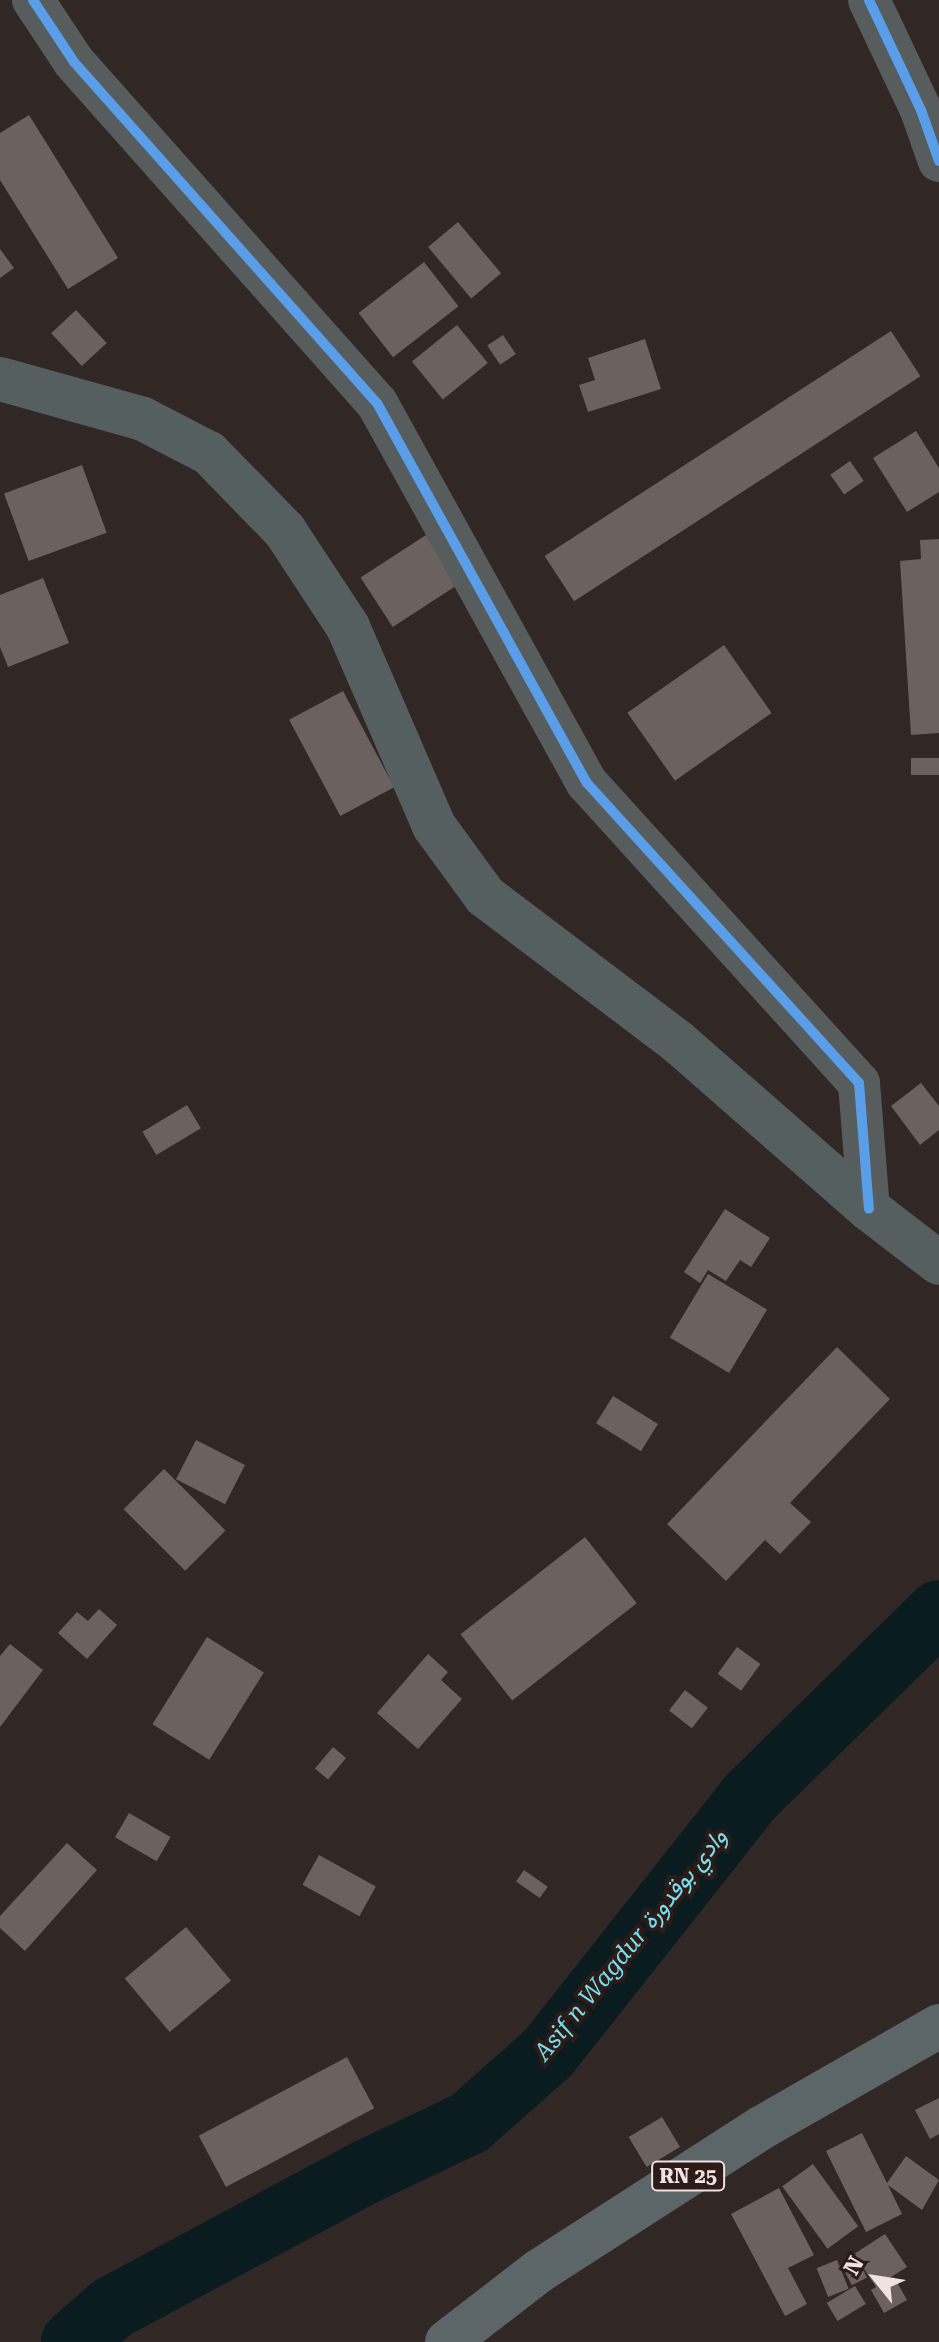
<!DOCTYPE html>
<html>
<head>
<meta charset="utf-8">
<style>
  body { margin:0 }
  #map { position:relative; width:939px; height:2342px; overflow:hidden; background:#312724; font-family:"Roboto Serif",Vazirmatn,serif }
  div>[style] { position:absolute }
  .river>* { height:64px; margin:-32px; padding:0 32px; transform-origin:32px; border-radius:32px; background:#0a1c1f }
  .building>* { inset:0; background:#6b625f; transform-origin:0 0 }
  .street>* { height:42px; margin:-21px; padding:0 21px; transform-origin:21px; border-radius:21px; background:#575c5d }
  .secondary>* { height:44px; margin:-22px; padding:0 22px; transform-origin:22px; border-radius:22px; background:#565f60 }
  .primary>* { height:44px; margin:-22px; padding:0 22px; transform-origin:22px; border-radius:22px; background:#5c6668 }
  .cycleway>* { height:10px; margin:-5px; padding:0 5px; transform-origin:5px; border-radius:5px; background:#5a9eea }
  span { translate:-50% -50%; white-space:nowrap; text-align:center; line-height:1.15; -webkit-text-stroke:8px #2c1b16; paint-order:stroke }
  .shield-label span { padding:2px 6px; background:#2c1b16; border:2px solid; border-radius:6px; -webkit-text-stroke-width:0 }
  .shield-label { font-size:20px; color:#efe2df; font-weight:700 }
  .water-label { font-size:24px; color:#77e0f2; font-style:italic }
  .north { position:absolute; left:835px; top:2238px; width:80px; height:80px; -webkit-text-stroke:6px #2c1b16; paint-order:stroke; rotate:300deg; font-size:22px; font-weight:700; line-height:32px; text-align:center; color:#efe2df }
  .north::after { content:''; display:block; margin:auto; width:28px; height:36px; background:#efe2df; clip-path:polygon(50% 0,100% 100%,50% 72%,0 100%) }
</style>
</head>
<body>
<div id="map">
  <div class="river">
    <div style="left:73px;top:2342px;width:52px;rotate:-41.1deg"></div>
    <div style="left:112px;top:2308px;width:290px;rotate:-28.2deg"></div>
    <div style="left:368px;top:2171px;width:112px;rotate:-25.4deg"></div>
    <div style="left:469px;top:2123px;width:106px;rotate:-41.5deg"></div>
    <div style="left:548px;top:2053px;width:326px;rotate:-51.7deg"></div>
    <div style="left:750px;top:1797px;width:264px;rotate:-44.4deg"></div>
  </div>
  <div class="building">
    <div style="clip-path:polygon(29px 115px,118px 258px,68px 289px,0 180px,0 133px)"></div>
    <div style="left:458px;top:222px;width:67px;height:39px;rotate:50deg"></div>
    <div style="clip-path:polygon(0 249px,14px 268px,0 278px)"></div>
    <div style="left:424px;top:262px;width:56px;height:83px;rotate:52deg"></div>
    <div style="left:76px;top:310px;width:45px;height:34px;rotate:47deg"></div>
    <div style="left:457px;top:325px;width:49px;height:58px;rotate:51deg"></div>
    <div style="left:891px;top:331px;width:54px;height:413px;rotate:57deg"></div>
    <div style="left:503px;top:335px;width:23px;height:19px;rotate:56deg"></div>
    <div style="clip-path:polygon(645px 339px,661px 389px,588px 412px,579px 385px,595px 380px,588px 358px)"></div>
    <div style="clip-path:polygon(916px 431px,939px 468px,939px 492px,907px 512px,873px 458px)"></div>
    <div style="left:850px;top:461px;width:24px;height:24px;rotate:55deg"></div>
    <div style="left:82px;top:465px;width:72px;height:83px;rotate:70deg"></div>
    <div style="left:426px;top:535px;width:59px;height:78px;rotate:57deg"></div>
    <div style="clip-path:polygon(939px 539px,939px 733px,911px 735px,900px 561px,921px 559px,920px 540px)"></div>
    <div style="clip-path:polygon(43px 578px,69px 643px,8px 667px,0 647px,0 595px)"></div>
    <div style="left:724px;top:645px;width:83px;height:118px;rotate:55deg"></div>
    <div style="left:343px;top:691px;width:109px;height:61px;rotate:62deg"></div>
    <div style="left:939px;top:758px;width:17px;height:28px;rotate:90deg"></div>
    <div style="clip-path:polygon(921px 1083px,939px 1106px,939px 1130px,920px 1145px,891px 1106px)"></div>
    <div style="left:187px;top:1105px;width:27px;height:52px;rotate:59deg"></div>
    <div style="clip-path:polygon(725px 1209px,770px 1238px,751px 1267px,740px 1260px,726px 1281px,708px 1270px,700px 1283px,684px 1272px)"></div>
    <div style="left:708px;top:1274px;width:69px;height:74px;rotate:31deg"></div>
    <div style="clip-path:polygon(837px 1347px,890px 1399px,790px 1503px,811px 1522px,780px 1554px,765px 1540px,726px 1581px,667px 1524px)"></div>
    <div style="left:613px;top:1396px;width:53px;height:32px;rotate:32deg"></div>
    <div style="left:196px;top:1440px;width:55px;height:44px;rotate:27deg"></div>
    <div style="left:164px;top:1469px;width:87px;height:57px;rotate:45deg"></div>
    <div style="left:585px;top:1537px;width:84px;height:158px;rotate:52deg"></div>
    <div style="clip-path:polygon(99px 1609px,117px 1625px,87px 1659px,58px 1633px,77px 1612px,88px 1621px)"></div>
    <div style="left:207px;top:1637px;width:67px;height:103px;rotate:32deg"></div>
    <div style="clip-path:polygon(10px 1644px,43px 1670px,0 1727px,0 1656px)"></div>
    <div style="left:737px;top:1647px;width:29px;height:33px;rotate:36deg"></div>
    <div style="clip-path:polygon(428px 1654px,448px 1672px,441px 1680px,462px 1699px,418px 1749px,377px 1713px)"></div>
    <div style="left:685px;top:1690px;width:29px;height:26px;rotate:38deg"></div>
    <div style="left:333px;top:1747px;width:17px;height:28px;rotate:40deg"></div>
    <div style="left:129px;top:1813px;width:48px;height:28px;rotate:30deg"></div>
    <div style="clip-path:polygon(67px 1843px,97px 1870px,25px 1951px,0 1928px,0 1916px)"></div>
    <div style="left:319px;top:1855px;width:65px;height:34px;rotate:29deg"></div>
    <div style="left:524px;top:1870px;width:29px;height:14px;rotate:35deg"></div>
    <div style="left:186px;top:1927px;width:70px;height:80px;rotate:50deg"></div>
    <div style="left:347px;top:2057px;width:58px;height:168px;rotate:62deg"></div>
    <div style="clip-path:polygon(939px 2098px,939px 2134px,930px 2139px,915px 2110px)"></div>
    <div style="left:662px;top:2117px;width:35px;height:39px;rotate:59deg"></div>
    <div style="clip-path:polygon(862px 2133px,887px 2183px,906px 2156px,939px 2180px,922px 2210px,888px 2185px,902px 2214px,866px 2232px,826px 2151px)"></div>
    <div style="left:813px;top:2164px;width:77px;height:38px;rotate:54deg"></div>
    <div style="clip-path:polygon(779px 2188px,814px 2255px,788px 2268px,807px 2304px,785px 2316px,731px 2214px)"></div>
    <div style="clip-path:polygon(885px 2234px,907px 2267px,883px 2282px,894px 2277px,907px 2300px,884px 2313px,871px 2290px,876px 2287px,854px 2254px)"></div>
    <div style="left:857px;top:2258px;width:22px;height:17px;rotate:63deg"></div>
    <div style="left:837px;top:2260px;width:31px;height:22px;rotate:68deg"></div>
    <div style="left:855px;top:2286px;width:21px;height:33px;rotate:59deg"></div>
  </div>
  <div class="street">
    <div style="left:33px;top:0;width:74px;rotate:56.5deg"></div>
    <div style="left:74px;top:62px;width:456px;rotate:48.4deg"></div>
    <div style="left:377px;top:403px;width:434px;rotate:61.1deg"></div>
    <div style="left:587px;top:783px;width:405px;rotate:47.8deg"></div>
    <div style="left:859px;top:1083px;width:126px;rotate:85.5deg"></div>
    <div style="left:869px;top:0;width:122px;rotate:64.7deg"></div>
    <div style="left:921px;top:110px;width:54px;rotate:70.6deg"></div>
  </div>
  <div class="secondary">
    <div style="left:0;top:379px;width:148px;rotate:15.6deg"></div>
    <div style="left:143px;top:419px;width:74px;rotate:27.3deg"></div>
    <div style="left:209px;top:453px;width:109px;rotate:45.7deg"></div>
    <div style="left:285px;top:531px;width:115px;rotate:56.7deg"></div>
    <div style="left:348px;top:627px;width:217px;rotate:66.6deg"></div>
    <div style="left:434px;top:826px;width:87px;rotate:53.9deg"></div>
    <div style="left:485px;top:896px;width:242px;rotate:37.1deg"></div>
    <div style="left:678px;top:1042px;width:254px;rotate:41.2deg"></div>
    <div style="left:869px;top:1209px;width:88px;rotate:37.6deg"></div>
  </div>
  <div class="primary">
    <div style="left:447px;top:2342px;width:116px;rotate:-37.7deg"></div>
    <div style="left:539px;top:2271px;width:264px;rotate:-32.8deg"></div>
    <div style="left:761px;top:2128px;width:205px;rotate:-29.8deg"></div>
  </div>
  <div class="cycleway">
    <div style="left:33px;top:0;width:74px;rotate:56.5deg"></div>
    <div style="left:74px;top:62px;width:456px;rotate:48.4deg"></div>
    <div style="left:377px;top:403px;width:434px;rotate:61.1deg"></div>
    <div style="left:587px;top:783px;width:405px;rotate:47.8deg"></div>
    <div style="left:859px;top:1083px;width:126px;rotate:85.5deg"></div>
    <div style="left:869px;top:0;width:122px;rotate:64.7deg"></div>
    <div style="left:921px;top:110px;width:54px;rotate:70.6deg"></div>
  </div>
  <div class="shield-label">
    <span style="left:688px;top:2176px">RN 25</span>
  </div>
  <div class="water-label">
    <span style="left:631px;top:1945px;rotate:-51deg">Asif n Wagdur وادي بوقدورة</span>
  </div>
  <div class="north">N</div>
</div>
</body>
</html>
